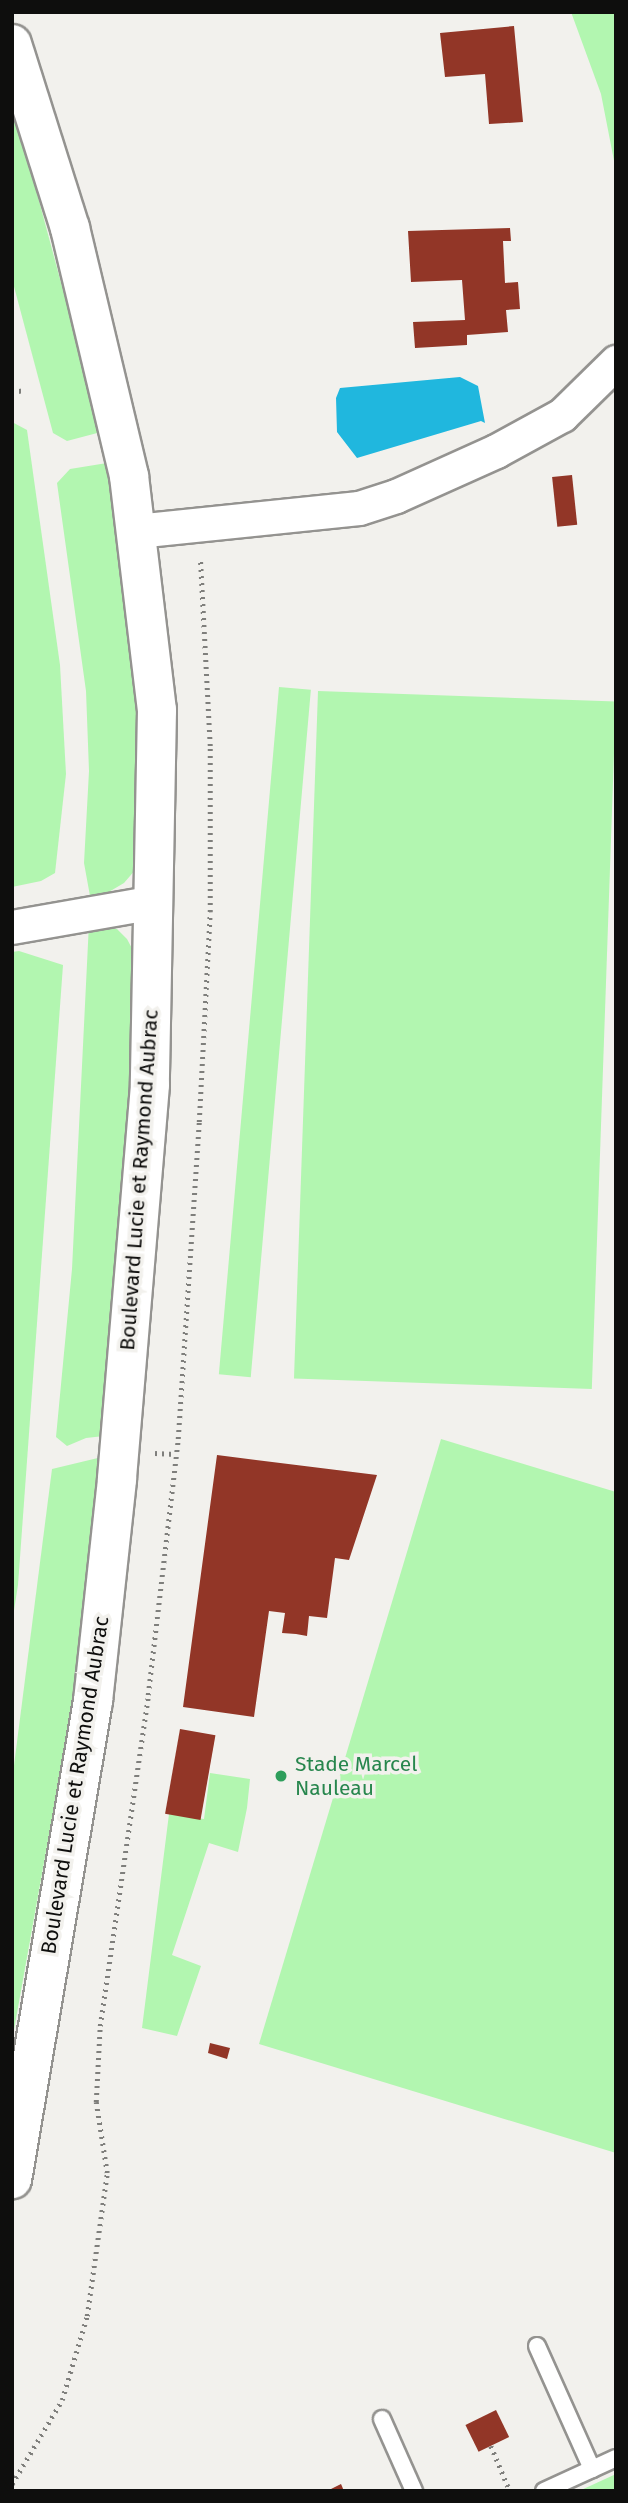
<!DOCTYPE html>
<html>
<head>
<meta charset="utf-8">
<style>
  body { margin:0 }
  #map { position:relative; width:628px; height:2503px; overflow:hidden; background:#f2f1ed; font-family:"Fira Sans",sans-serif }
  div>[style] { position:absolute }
  .green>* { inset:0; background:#b2f6b0; transform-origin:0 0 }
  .water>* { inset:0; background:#20b7de }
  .building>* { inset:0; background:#923627; transform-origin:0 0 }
  .path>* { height:4.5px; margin-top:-2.25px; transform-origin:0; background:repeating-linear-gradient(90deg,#7f7f7c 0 2px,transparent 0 7px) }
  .roads { filter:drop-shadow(2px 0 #949390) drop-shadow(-2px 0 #949390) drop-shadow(0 2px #949390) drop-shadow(0 -2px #949390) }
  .lane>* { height:16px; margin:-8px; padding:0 8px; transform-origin:8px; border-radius:8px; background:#fff }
  .street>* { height:33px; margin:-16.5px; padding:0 16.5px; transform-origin:16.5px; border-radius:16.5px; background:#fff }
  .secondary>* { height:38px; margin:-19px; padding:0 19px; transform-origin:19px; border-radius:19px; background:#fff }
  .dots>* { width:19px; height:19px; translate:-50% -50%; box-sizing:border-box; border:4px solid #f2f1ed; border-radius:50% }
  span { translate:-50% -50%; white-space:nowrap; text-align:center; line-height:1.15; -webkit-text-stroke:7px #f2f1ed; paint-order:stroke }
  .street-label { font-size:21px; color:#0e0e0d }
  .leisure-label { font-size:21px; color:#27864d }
  .left { translate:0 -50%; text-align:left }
  .frame { position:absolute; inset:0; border:14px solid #0e0e0d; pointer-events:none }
</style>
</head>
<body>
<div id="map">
  <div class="green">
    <div style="clip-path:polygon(571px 12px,616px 12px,616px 171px,601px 94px)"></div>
    <div style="clip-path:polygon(12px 100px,101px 432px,67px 441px,53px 433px,12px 279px)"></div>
    <div style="clip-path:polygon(12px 422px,27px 430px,60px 665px,66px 774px,55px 873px,41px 881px,12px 887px)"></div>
    <div style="clip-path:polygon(107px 463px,116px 514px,138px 704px,136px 869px,124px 883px,107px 893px,90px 896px,84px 863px,89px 771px,86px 691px,57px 483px,70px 469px)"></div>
    <div style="left:279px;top:687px;width:32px;height:690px;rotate:5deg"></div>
    <div style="left:318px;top:691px;width:298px;height:688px;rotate:2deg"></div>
    <div style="clip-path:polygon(89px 923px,117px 929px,127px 939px,136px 956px,139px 972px,126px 1177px,104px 1436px,86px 1438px,67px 1446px,56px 1437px,72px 1269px)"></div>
    <div style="clip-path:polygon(19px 951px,63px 965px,18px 1585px,12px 1623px,12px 952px)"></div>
    <div style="clip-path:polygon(441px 1439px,616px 1492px,616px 2153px,259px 2044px)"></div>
    <div style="clip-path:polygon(102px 1457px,74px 1695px,12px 2041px,12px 1781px,52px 1469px)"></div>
    <div style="clip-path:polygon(210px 1773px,250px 1779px,247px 1808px,238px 1852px,209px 1843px,172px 1955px,201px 1966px,177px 2036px,142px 2028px,169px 1814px,204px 1819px)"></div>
    <div style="clip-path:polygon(616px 2474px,616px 2491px,579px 2491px)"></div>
  </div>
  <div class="water">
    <div style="clip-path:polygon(460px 377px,478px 386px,485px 423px,481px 421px,357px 458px,337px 432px,336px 398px,340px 388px)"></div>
  </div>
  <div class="building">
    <div style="clip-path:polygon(514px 26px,523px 122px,489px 124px,485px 74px,445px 77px,440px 33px)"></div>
    <div style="clip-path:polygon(510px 228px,511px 241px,503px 241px,505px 283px,518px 282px,520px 309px,506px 310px,508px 332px,467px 335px,467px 345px,415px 348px,413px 322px,465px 320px,462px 280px,411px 282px,408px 231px)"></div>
    <div style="left:572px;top:475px;width:50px;height:20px;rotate:84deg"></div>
    <div style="clip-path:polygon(217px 1455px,377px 1475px,349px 1560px,335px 1558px,327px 1618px,309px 1616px,307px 1636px,296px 1634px,282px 1633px,285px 1613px,269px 1611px,254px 1717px,183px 1707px)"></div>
    <div style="left:180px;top:1729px;width:36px;height:86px;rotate:10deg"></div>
    <div style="clip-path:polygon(210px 2043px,230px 2048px,227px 2059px,208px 2053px)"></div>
    <div style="left:496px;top:2410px;width:30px;height:34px;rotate:64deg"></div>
    <div style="clip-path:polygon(341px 2484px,344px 2491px,327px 2491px)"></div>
  </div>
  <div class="path">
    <div style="left:12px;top:392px;width:12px;rotate:-9deg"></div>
    <div style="left:155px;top:1453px;width:20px;rotate:3deg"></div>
    <div style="left:491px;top:2446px;width:49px;rotate:67.1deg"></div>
    <div style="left:12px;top:2484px;width:98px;rotate:-59.2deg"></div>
    <div style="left:62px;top:2400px;width:88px;rotate:-73.4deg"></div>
    <div style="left:87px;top:2316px;width:144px;rotate:-82deg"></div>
    <div style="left:107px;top:2173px;width:72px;rotate:-98.8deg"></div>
    <div style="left:96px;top:2102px;width:76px;rotate:-87deg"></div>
    <div style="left:100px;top:2026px;width:334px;rotate:-81.7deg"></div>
    <div style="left:148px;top:1695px;width:258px;rotate:-83.3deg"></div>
    <div style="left:178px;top:1439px;width:318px;rotate:-86.2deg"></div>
    <div style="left:199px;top:1122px;width:210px;rotate:-87deg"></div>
    <div style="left:210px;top:912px;width:166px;rotate:-90deg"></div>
    <div style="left:210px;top:746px;width:188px;rotate:-93deg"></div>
  </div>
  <div class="roads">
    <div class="lane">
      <div style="left:537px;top:2346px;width:135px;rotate:65.9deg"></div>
      <div style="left:382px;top:2419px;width:79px;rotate:66deg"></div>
      <div style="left:544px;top:2491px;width:79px;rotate:-24.6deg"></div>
    </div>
    <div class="street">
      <div style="left:136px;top:531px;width:224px;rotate:-5.9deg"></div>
      <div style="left:359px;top:508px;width:39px;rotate:-18deg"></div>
      <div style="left:396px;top:496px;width:110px;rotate:-24.2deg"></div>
      <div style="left:496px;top:451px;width:75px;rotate:-28.6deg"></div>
      <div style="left:562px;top:415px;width:76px;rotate:-44.5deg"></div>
      <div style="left:12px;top:927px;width:144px;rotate:-10deg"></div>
    </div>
    <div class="secondary">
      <div style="left:12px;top:44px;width:193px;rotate:72.5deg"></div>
      <div style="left:70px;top:228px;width:255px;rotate:76.6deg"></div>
      <div style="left:129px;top:476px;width:236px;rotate:83.2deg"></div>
      <div style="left:157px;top:710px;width:375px;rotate:91.1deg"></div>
      <div style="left:150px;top:1085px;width:396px;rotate:94.8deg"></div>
      <div style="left:117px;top:1480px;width:222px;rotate:96.2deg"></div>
      <div style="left:93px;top:1701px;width:485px;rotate:99.6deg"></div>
    </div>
  </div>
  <div class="dots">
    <div style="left:281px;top:1776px;background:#2e9e5b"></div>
  </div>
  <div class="street-label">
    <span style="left:139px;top:1180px;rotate:-86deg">Boulevard Lucie et Raymond Aubrac</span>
    <span style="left:75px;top:1785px;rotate:-81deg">Boulevard Lucie et Raymond Aubrac</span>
  </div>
  <div class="leisure-label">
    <span class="left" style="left:295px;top:1776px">Stade Marcel<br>Nauleau</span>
  </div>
  <div class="frame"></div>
</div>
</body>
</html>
